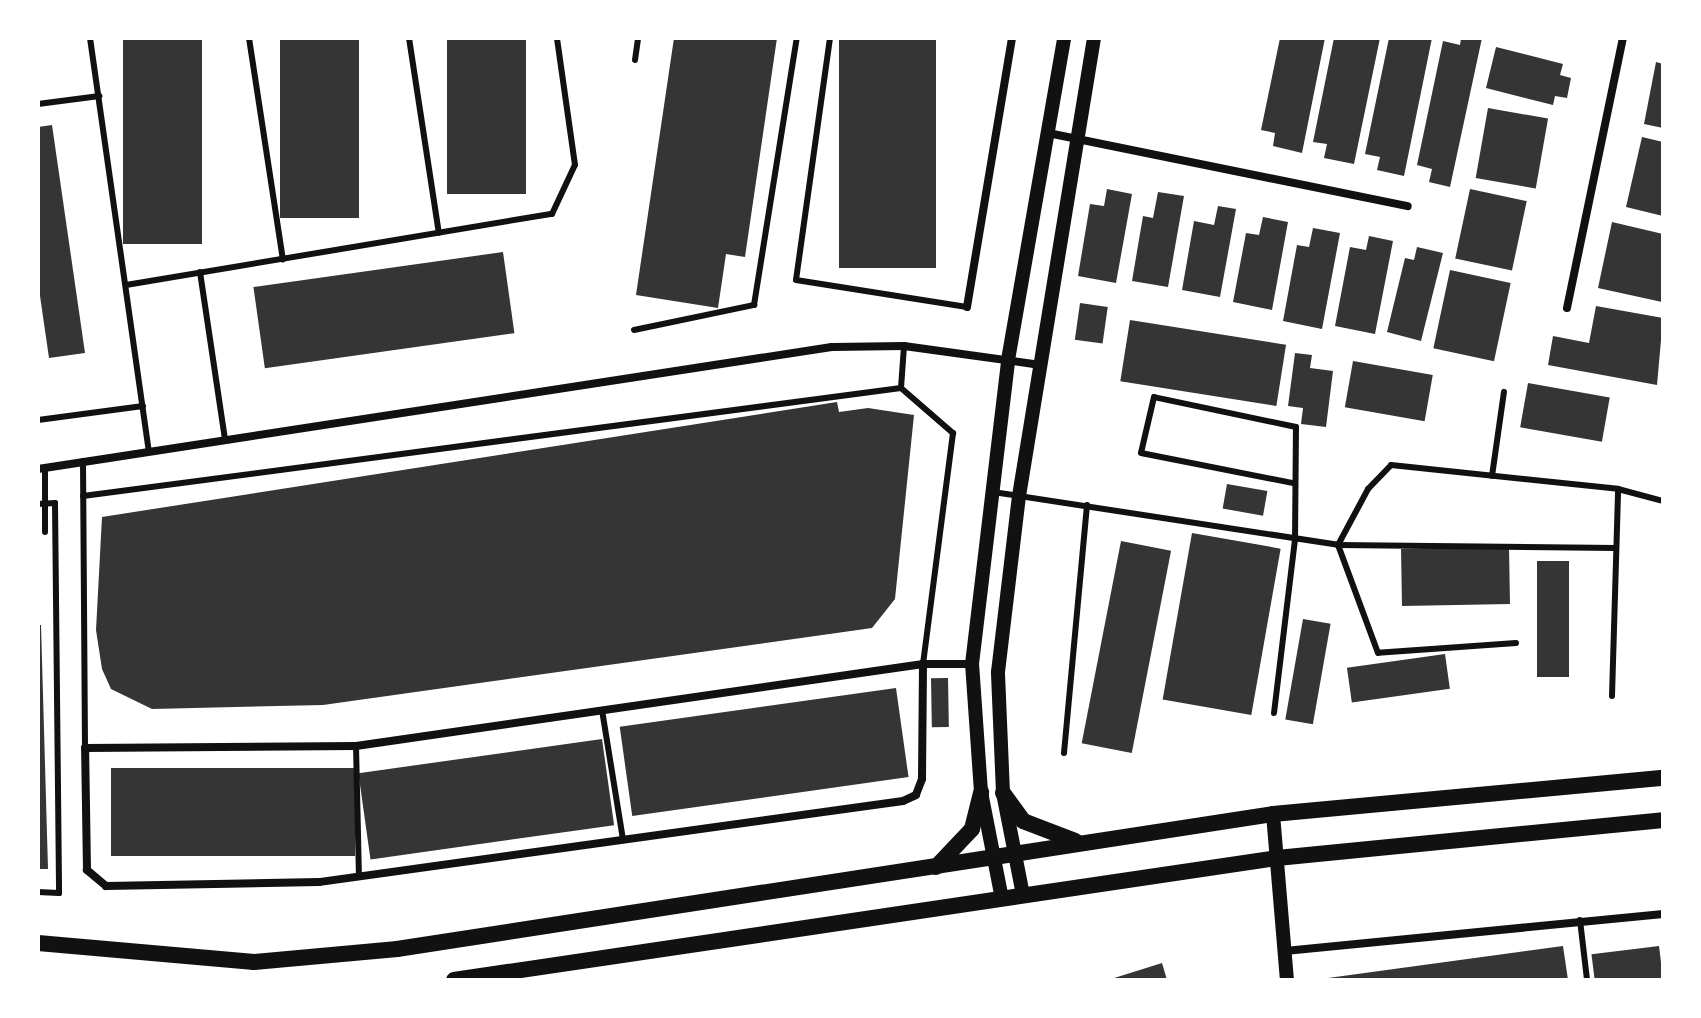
<!DOCTYPE html>
<html>
<head>
<meta charset="utf-8">
<style>
  body { margin:0 }
  #map { position:relative; width:1701px; height:1018px; overflow:hidden; background:#fff; font-family:"PT Sans",sans-serif }
  div>[style] { position:absolute }
  .building>* { inset:0; background:#353535; transform-origin:0 0 }
  .service>* { height:6px; margin:-3px; padding:0 3px; transform-origin:3px; border-radius:3px; background:#111 }
  .minor>* { height:8px; margin:-4px; padding:0 4px; transform-origin:4px; border-radius:4px; background:#111 }
  .tertiary>* { height:14px; margin:-7px; padding:0 7px; transform-origin:7px; border-radius:7px; background:#111 }
  .secondary>* { height:16px; margin:-8px; padding:0 8px; transform-origin:8px; border-radius:8px; background:#111 }
  span { translate:-50% -50%; white-space:nowrap; text-align:center; line-height:1.15; -webkit-text-stroke:6px #fff; paint-order:stroke }
  .frame { position:absolute; inset:0; border:40px solid #fff; pointer-events:none }
</style>
</head>
<body>
<div id="map">
  <div class="building">
    <div style="left:123px;top:38px;width:79px;height:206px"></div>
    <div style="left:280px;top:38px;width:79px;height:180px"></div>
    <div style="left:447px;top:38px;width:79px;height:156px"></div>
    <div style="clip-path:polygon(674px 38px,777px 38px,745px 257px,726px 254px,718px 308px,636px 295px)"></div>
    <div style="left:839px;top:38px;width:97px;height:230px"></div>
    <div style="clip-path:polygon(1280px 38px,1325px 38px,1302px 153px,1273px 146px,1275px 133px,1261px 130px)"></div>
    <div style="clip-path:polygon(1334px 38px,1380px 38px,1354px 164px,1324px 158px,1327px 144px,1313px 142px)"></div>
    <div style="clip-path:polygon(1389px 38px,1432px 38px,1404px 176px,1377px 170px,1380px 157px,1365px 154px)"></div>
    <div style="clip-path:polygon(1461px 38px,1482px 38px,1450px 187px,1429px 182px,1432px 169px,1417px 165px,1443px 41px,1460px 45px)"></div>
    <div style="clip-path:polygon(1496px 47px,1563px 64px,1560px 75px,1571px 78px,1567px 98px,1555px 96px,1553px 105px,1486px 88px)"></div>
    <div style="clip-path:polygon(1656px 62px,1663px 64px,1663px 128px,1644px 124px)"></div>
    <div style="left:1488px;top:108px;width:61px;height:71px;rotate:10deg"></div>
    <div style="clip-path:polygon(52px 125px,85px 353px,49px 358px,38px 282px,38px 127px)"></div>
    <div style="clip-path:polygon(1642px 137px,1663px 142px,1663px 216px,1626px 207px)"></div>
    <div style="clip-path:polygon(1107px 189px,1132px 194px,1116px 283px,1078px 276px,1090px 204px,1104px 206px)"></div>
    <div style="left:1470px;top:189px;width:58px;height:71px;rotate:12deg"></div>
    <div style="clip-path:polygon(1158px 192px,1184px 196px,1168px 287px,1132px 281px,1143px 216px,1153px 218px)"></div>
    <div style="clip-path:polygon(1218px 206px,1236px 209px,1220px 297px,1182px 290px,1194px 221px,1214px 225px)"></div>
    <div style="clip-path:polygon(1263px 217px,1288px 222px,1272px 310px,1233px 302px,1246px 233px,1259px 235px)"></div>
    <div style="clip-path:polygon(1612px 222px,1663px 234px,1662px 302px,1598px 288px)"></div>
    <div style="clip-path:polygon(1313px 228px,1340px 233px,1322px 329px,1283px 321px,1297px 245px,1309px 247px)"></div>
    <div style="clip-path:polygon(1369px 236px,1393px 241px,1375px 334px,1335px 326px,1350px 247px,1366px 250px)"></div>
    <div style="clip-path:polygon(1417px 247px,1443px 253px,1421px 341px,1387px 332px,1405px 258px,1414px 260px)"></div>
    <div style="left:503px;top:252px;width:82px;height:252px;rotate:82deg"></div>
    <div style="left:1450px;top:270px;width:62px;height:80px;rotate:12deg"></div>
    <div style="left:1080px;top:303px;width:28px;height:37px;rotate:8deg"></div>
    <div style="clip-path:polygon(1596px 306px,1663px 318px,1657px 385px,1548px 365px,1553px 336px,1589px 343px)"></div>
    <div style="left:1130px;top:320px;width:158px;height:62px;rotate:9deg"></div>
    <div style="clip-path:polygon(1295px 353px,1312px 355px,1310px 368px,1333px 371px,1326px 427px,1301px 424px,1303px 408px,1288px 406px)"></div>
    <div style="left:1353px;top:361px;width:81px;height:47px;rotate:10deg"></div>
    <div style="left:1528px;top:383px;width:83px;height:45px;rotate:10deg"></div>
    <div style="clip-path:polygon(837px 402px,839px 412px,868px 408px,914px 415px,895px 599px,872px 628px,323px 705px,152px 709px,111px 689px,102px 669px,96px 630px,102px 517px)"></div>
    <div style="left:1227px;top:484px;width:41px;height:25px;rotate:10deg"></div>
    <div style="left:1192px;top:533px;width:90px;height:169px;rotate:10deg"></div>
    <div style="left:1121px;top:541px;width:51px;height:206px;rotate:11deg"></div>
    <div style="left:1509px;top:547px;width:57px;height:108px;rotate:89deg"></div>
    <div style="left:1537px;top:561px;width:32px;height:116px"></div>
    <div style="left:1303px;top:619px;width:28px;height:102px;rotate:10deg"></div>
    <div style="clip-path:polygon(38px 625px,41px 625px,48px 869px,38px 869px)"></div>
    <div style="left:1445px;top:654px;width:35px;height:99px;rotate:82deg"></div>
    <div style="left:948px;top:678px;width:49px;height:17px;rotate:89deg"></div>
    <div style="left:896px;top:688px;width:90px;height:279px;rotate:82deg"></div>
    <div style="left:602px;top:739px;width:87px;height:246px;rotate:82deg"></div>
    <div style="left:111px;top:768px;width:244px;height:88px"></div>
    <div style="clip-path:polygon(1563px 946px,1568px 980px,1328px 980px,1328px 978px)"></div>
    <div style="left:1659px;top:946px;width:34px;height:68px;rotate:83deg"></div>
    <div style="clip-path:polygon(1162px 963px,1167px 980px,1112px 980px,1111px 979px)"></div>
  </div>
  <div class="service">
    <div style="left:90px;top:38px;width:417px;rotate:81.9deg"></div>
    <div style="left:249px;top:38px;width:224px;rotate:81.3deg"></div>
    <div style="left:409px;top:38px;width:197px;rotate:81.3deg"></div>
    <div style="left:830px;top:38px;width:244px;rotate:98deg"></div>
    <div style="left:796px;top:280px;width:173px;rotate:9deg"></div>
    <div style="left:635px;top:60px;width:22px;rotate:-82deg"></div>
    <div style="left:38px;top:104px;width:62px;rotate:-7.5deg"></div>
    <div style="left:200px;top:272px;width:169px;rotate:81.5deg"></div>
    <div style="left:126px;top:285px;width:432px;rotate:-9.5deg"></div>
    <div style="left:552px;top:214px;width:54px;rotate:-64.9deg"></div>
    <div style="left:575px;top:165px;width:128px;rotate:-98.1deg"></div>
    <div style="left:634px;top:330px;width:123px;rotate:-11.8deg"></div>
    <div style="left:754px;top:305px;width:270px;rotate:-80.9deg"></div>
    <div style="left:901px;top:388px;width:42px;rotate:-85.9deg"></div>
    <div style="left:38px;top:420px;width:106px;rotate:-7.6deg"></div>
    <div style="left:83px;top:461px;width:287px;rotate:89.6deg"></div>
    <div style="left:45px;top:468px;width:64px;rotate:90deg"></div>
    <div style="left:1492px;top:476px;width:85px;rotate:-81.9deg"></div>
    <div style="left:993px;top:492px;width:349px;rotate:8.7deg"></div>
    <div style="left:1338px;top:545px;width:64px;rotate:-61.8deg"></div>
    <div style="left:1368px;top:489px;width:33px;rotate:-46deg"></div>
    <div style="left:1391px;top:465px;width:228px;rotate:6deg"></div>
    <div style="left:1618px;top:489px;width:47px;rotate:14.9deg"></div>
    <div style="left:83px;top:496px;width:825px;rotate:-7.52deg"></div>
    <div style="left:901px;top:388px;width:69px;rotate:40.9deg"></div>
    <div style="left:953px;top:433px;width:233px;rotate:97.4deg"></div>
    <div style="left:38px;top:504px;width:17px;rotate:-3deg"></div>
    <div style="left:55px;top:503px;width:390px;rotate:89.4deg"></div>
    <div style="left:59px;top:893px;width:21px;rotate:-177deg"></div>
    <div style="left:1516px;top:643px;width:138px;rotate:175.9deg"></div>
    <div style="left:1378px;top:653px;width:115px;rotate:-110.3deg"></div>
    <div style="left:1338px;top:545px;width:278px;rotate:0.6deg"></div>
    <div style="left:1612px;top:696px;width:207px;rotate:-88.3deg"></div>
    <div style="left:602px;top:710px;width:132px;rotate:80.8deg"></div>
    <div style="left:1274px;top:713px;width:174px;rotate:-83.1deg"></div>
    <div style="left:1295px;top:540px;width:113px;rotate:-89.5deg"></div>
    <div style="left:1296px;top:427px;width:145px;rotate:-168.1deg"></div>
    <div style="left:1154px;top:397px;width:57px;rotate:103.1deg"></div>
    <div style="left:1141px;top:453px;width:154px;rotate:11.2deg"></div>
    <div style="left:356px;top:746px;width:131px;rotate:88.7deg"></div>
    <div style="left:1064px;top:753px;width:249px;rotate:-84.7deg"></div>
    <div style="left:1580px;top:920px;width:60px;rotate:83.3deg"></div>
  </div>
  <div class="minor">
    <div style="left:1048px;top:133px;width:367px;rotate:11.5deg"></div>
    <div style="left:967px;top:307px;width:273px;rotate:-80.5deg"></div>
    <div style="left:1567px;top:308px;width:276px;rotate:-78.3deg"></div>
    <div style="left:38px;top:469px;width:803px;rotate:-8.74deg"></div>
    <div style="left:832px;top:347px;width:72px;rotate:-0.8deg"></div>
    <div style="left:904px;top:346px;width:138px;rotate:7.9deg"></div>
    <div style="left:923px;top:664px;width:115px;rotate:90.5deg"></div>
    <div style="left:922px;top:779px;width:17px;rotate:111deg"></div>
    <div style="left:916px;top:795px;width:14px;rotate:155deg"></div>
    <div style="left:903px;top:801px;width:590px;rotate:172.1deg"></div>
    <div style="left:319px;top:882px;width:213px;rotate:178.9deg"></div>
    <div style="left:106px;top:886px;width:25px;rotate:-140deg"></div>
    <div style="left:87px;top:870px;width:122px;rotate:-90.9deg"></div>
    <div style="left:85px;top:748px;width:271px;rotate:-0.4deg"></div>
    <div style="left:356px;top:746px;width:573px;rotate:-8.23deg"></div>
    <div style="left:923px;top:664px;width:49px"></div>
    <div style="left:1285px;top:951px;width:380px;rotate:-5.6deg"></div>
  </div>
  <div class="tertiary">
    <div style="left:1273px;top:814px;width:167px;rotate:85.2deg"></div>
    <div style="left:1023px;top:895px;width:104px;rotate:-101.1deg"></div>
    <div style="left:1003px;top:793px;width:121px;rotate:-92.4deg"></div>
    <div style="left:998px;top:672px;width:177px;rotate:-83.2deg"></div>
    <div style="left:1019px;top:496px;width:464px;rotate:-80.7deg"></div>
    <div style="left:1002px;top:899px;width:109px;rotate:-101.1deg"></div>
    <div style="left:981px;top:792px;width:128px;rotate:-94deg"></div>
    <div style="left:972px;top:664px;width:306px;rotate:-83.2deg"></div>
    <div style="left:1008px;top:360px;width:327px;rotate:-80.1deg"></div>
  </div>
  <div class="secondary">
    <div style="left:1003px;top:793px;width:34px;rotate:54deg"></div>
    <div style="left:1023px;top:821px;width:56px;rotate:21deg"></div>
    <div style="left:936px;top:867px;width:52px;rotate:-46.5deg"></div>
    <div style="left:972px;top:829px;width:38px;rotate:-76deg"></div>
    <div style="left:38px;top:943px;width:217px;rotate:5deg"></div>
    <div style="left:254px;top:962px;width:144px;rotate:-5.2deg"></div>
    <div style="left:397px;top:949px;width:886px;rotate:-8.76deg"></div>
    <div style="left:1273px;top:814px;width:392px;rotate:-5.3deg"></div>
    <div style="left:454px;top:980px;width:832px;rotate:-8.43deg"></div>
    <div style="left:1277px;top:858px;width:388px;rotate:-5.6deg"></div>
  </div>
  <div class="frame"></div>
</div>
</body>
</html>
